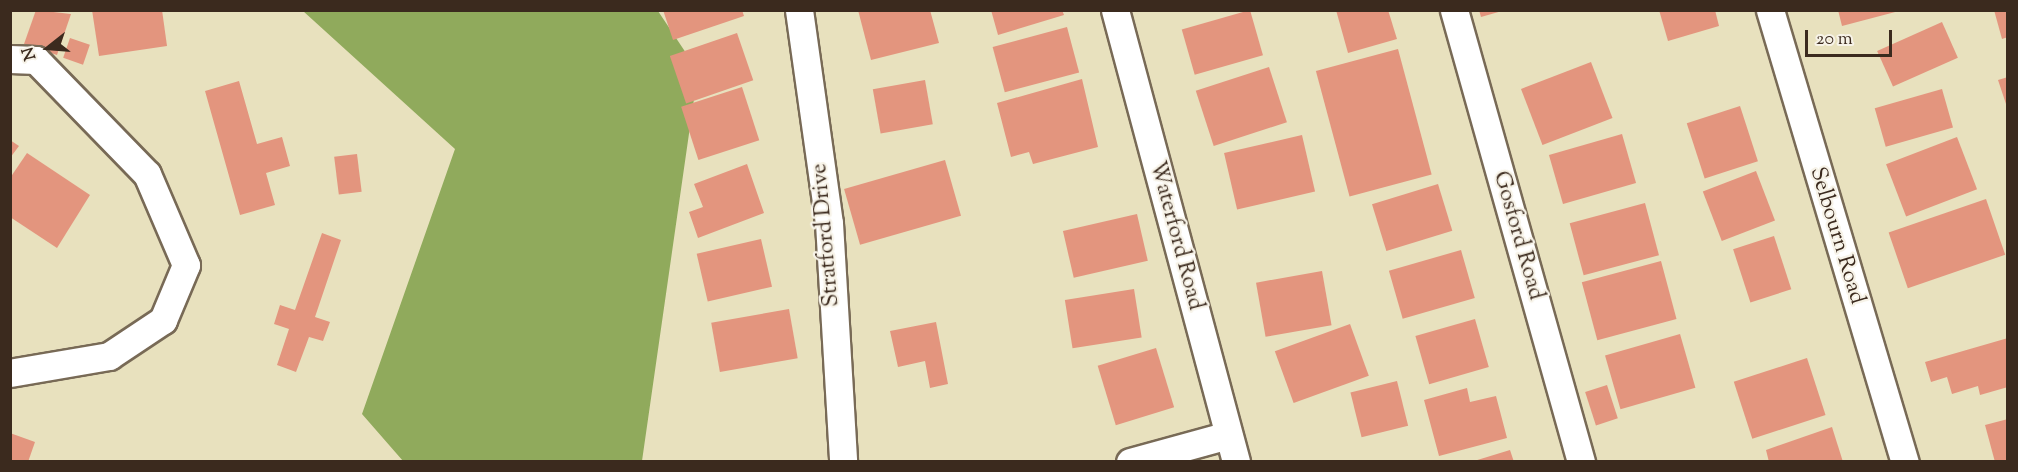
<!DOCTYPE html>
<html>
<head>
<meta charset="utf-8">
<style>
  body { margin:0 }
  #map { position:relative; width:2018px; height:472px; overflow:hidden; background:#e8e1be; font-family:"Sorts Mill Goudy",serif }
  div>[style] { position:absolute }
  .forest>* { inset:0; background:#90aa5c }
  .building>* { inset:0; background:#e3957e; transform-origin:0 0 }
  .roads { filter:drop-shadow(2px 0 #786a56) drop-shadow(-2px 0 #786a56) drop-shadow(0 2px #786a56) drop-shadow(0 -2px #786a56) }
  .minor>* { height:27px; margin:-13.5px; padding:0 13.5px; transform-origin:13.5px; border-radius:13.5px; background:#fff }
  span { translate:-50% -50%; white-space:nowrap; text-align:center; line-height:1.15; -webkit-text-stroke:4.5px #f7f3e8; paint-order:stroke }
  .street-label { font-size:22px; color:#3b2a1e }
  .frame { position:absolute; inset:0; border:12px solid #3b2a1e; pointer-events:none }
  .north { position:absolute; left:18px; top:18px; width:60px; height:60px; -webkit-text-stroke:4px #f7f3e8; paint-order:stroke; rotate:253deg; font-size:16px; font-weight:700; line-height:24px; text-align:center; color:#3b2a1e }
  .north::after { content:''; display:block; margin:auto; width:21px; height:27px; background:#3b2a1e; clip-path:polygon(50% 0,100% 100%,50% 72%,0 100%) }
  .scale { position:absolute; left:1805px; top:30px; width:87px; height:27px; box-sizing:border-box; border:3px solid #3b2a1e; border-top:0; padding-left:8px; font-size:18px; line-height:21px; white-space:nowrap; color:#3b2a1e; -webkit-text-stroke:4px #f7f3e8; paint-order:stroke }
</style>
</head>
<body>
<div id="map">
  <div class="forest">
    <div style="clip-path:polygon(303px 11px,658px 11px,698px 71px,642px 461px,403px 461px,362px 414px,455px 149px)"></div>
  </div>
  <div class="building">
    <div style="clip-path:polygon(36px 10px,71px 14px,57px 55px,24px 44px)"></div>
    <div style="clip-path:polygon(92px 10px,162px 10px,167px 46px,99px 56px)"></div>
    <div style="clip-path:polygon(663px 10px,742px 10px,744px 16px,673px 40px)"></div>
    <div style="clip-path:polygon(858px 10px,930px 10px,939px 43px,871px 60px)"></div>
    <div style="clip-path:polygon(991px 10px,1062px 10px,1064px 15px,998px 35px)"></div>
    <div style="left:1250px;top:10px;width:47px;height:71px;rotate:74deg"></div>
    <div style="clip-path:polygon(1336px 10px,1388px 10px,1397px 39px,1348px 53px)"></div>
    <div style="clip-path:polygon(1479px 10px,1502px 10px,1502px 11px,1481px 17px)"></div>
    <div style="clip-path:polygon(1659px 10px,1715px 10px,1719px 26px,1668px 41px)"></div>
    <div style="clip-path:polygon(1838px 10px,1898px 10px,1899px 11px,1842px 26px)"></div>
    <div style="clip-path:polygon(1994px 10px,2008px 10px,2008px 37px,2002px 39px)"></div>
    <div style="left:1942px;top:22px;width:39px;height:71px;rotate:66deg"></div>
    <div style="left:1067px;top:27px;width:47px;height:77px;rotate:75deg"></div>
    <div style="left:737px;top:33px;width:50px;height:71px;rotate:71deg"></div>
    <div style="left:70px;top:38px;width:21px;height:21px;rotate:19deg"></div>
    <div style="left:1398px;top:49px;width:130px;height:85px;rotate:75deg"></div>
    <div style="left:1591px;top:62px;width:60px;height:75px;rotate:69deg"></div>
    <div style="left:1269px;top:67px;width:58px;height:77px;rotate:72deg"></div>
    <div style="clip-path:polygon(2008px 77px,2008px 107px,2007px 107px,1998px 80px)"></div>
    <div style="clip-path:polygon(1082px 79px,1098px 147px,1033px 164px,1029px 152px,1011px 157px,997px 103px)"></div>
    <div style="left:925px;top:80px;width:45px;height:53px;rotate:80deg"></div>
    <div style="clip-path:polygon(239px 81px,257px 144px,282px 137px,290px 166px,266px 173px,275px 205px,240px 215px,205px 91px)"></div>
    <div style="left:742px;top:87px;width:56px;height:64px;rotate:72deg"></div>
    <div style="left:1942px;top:89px;width:40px;height:70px;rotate:74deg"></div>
    <div style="left:1740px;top:106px;width:58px;height:56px;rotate:72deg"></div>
    <div style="left:1622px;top:134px;width:51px;height:76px;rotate:74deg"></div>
    <div style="left:1302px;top:135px;width:58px;height:80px;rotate:77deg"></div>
    <div style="left:1957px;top:137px;width:56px;height:76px;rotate:69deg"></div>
    <div style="clip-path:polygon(10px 140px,19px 146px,10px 158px)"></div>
    <div style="clip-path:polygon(27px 153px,90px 195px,57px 248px,10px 217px,10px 178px)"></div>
    <div style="left:357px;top:154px;width:38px;height:23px;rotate:83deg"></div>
    <div style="left:945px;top:160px;width:58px;height:105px;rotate:74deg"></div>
    <div style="clip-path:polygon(747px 164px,764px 213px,698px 238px,689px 212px,703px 207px,694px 184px)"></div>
    <div style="left:1756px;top:171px;width:53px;height:57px;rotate:69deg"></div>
    <div style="left:1438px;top:184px;width:49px;height:69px;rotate:73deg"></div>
    <div style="left:1986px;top:199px;width:59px;height:103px;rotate:71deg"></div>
    <div style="left:1645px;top:203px;width:54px;height:78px;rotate:75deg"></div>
    <div style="left:1137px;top:214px;width:48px;height:76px;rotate:77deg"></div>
    <div style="clip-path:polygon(322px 233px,341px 240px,315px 317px,330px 322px,323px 341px,309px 337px,296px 372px,277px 365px,289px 329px,274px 324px,280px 305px,295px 310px)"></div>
    <div style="left:1774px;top:236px;width:56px;height:43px;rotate:72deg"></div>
    <div style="left:761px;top:239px;width:49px;height:66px;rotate:77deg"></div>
    <div style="left:1461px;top:250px;width:50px;height:75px;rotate:74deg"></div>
    <div style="left:1661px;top:261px;width:60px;height:82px;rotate:75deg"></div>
    <div style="left:1322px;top:271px;width:55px;height:67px;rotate:80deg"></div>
    <div style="left:1134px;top:289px;width:49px;height:70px;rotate:81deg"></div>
    <div style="left:789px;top:309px;width:50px;height:79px;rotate:80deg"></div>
    <div style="left:1475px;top:319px;width:50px;height:62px;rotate:74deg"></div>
    <div style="clip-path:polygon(936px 322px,948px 384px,930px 388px,925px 361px,898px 367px,890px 331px)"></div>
    <div style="left:1350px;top:324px;width:55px;height:80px;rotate:70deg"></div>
    <div style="left:1680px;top:334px;width:56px;height:78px;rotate:74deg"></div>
    <div style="clip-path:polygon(2008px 338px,2008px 387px,1980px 395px,1978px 386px,1952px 394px,1947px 377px,1931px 382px,1925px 362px)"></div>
    <div style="left:1156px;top:348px;width:62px;height:61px;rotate:73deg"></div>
    <div style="left:1807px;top:358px;width:60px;height:77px;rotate:72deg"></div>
    <div style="left:1397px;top:381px;width:46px;height:48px;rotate:76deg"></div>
    <div style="left:1607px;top:385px;width:35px;height:23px;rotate:72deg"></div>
    <div style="clip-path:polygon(1467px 388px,1470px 402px,1496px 396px,1507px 438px,1439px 456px,1424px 400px)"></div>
    <div style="clip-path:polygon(2008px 419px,2008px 462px,1995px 462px,1985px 425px)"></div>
    <div style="clip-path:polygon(1832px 427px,1843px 462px,1769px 462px,1766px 450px)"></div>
    <div style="clip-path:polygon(10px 433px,35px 442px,28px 462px,10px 462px)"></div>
    <div style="clip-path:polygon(1510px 450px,1514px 462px,1474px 462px,1474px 461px)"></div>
  </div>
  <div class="roads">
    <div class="minor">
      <div style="left:799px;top:10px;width:215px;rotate:82deg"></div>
      <div style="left:829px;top:223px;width:239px;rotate:86.6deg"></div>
      <div style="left:1115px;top:10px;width:468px;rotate:75deg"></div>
      <div style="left:1454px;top:10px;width:470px;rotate:74.3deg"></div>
      <div style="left:1770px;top:10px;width:472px;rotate:73.4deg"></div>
      <div style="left:10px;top:59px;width:26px;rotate:2deg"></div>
      <div style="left:36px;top:60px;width:159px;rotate:45.8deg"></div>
      <div style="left:147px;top:174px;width:99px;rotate:66.8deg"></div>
      <div style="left:186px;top:265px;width:60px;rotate:112.7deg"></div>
      <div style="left:163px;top:320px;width:65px;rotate:146.3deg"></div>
      <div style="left:109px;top:356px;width:100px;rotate:170.3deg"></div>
      <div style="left:1130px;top:462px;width:102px;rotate:-15.4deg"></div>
    </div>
  </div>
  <div class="street-label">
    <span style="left:827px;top:235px;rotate:-95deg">Stratford Drive</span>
    <span style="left:1175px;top:236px;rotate:75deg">Waterford Road</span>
    <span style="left:1517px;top:236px;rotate:74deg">Gosford Road</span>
    <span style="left:1836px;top:236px;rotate:73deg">Selbourn Road</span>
  </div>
  <div class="frame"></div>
  <div class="north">N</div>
  <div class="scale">20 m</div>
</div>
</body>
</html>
